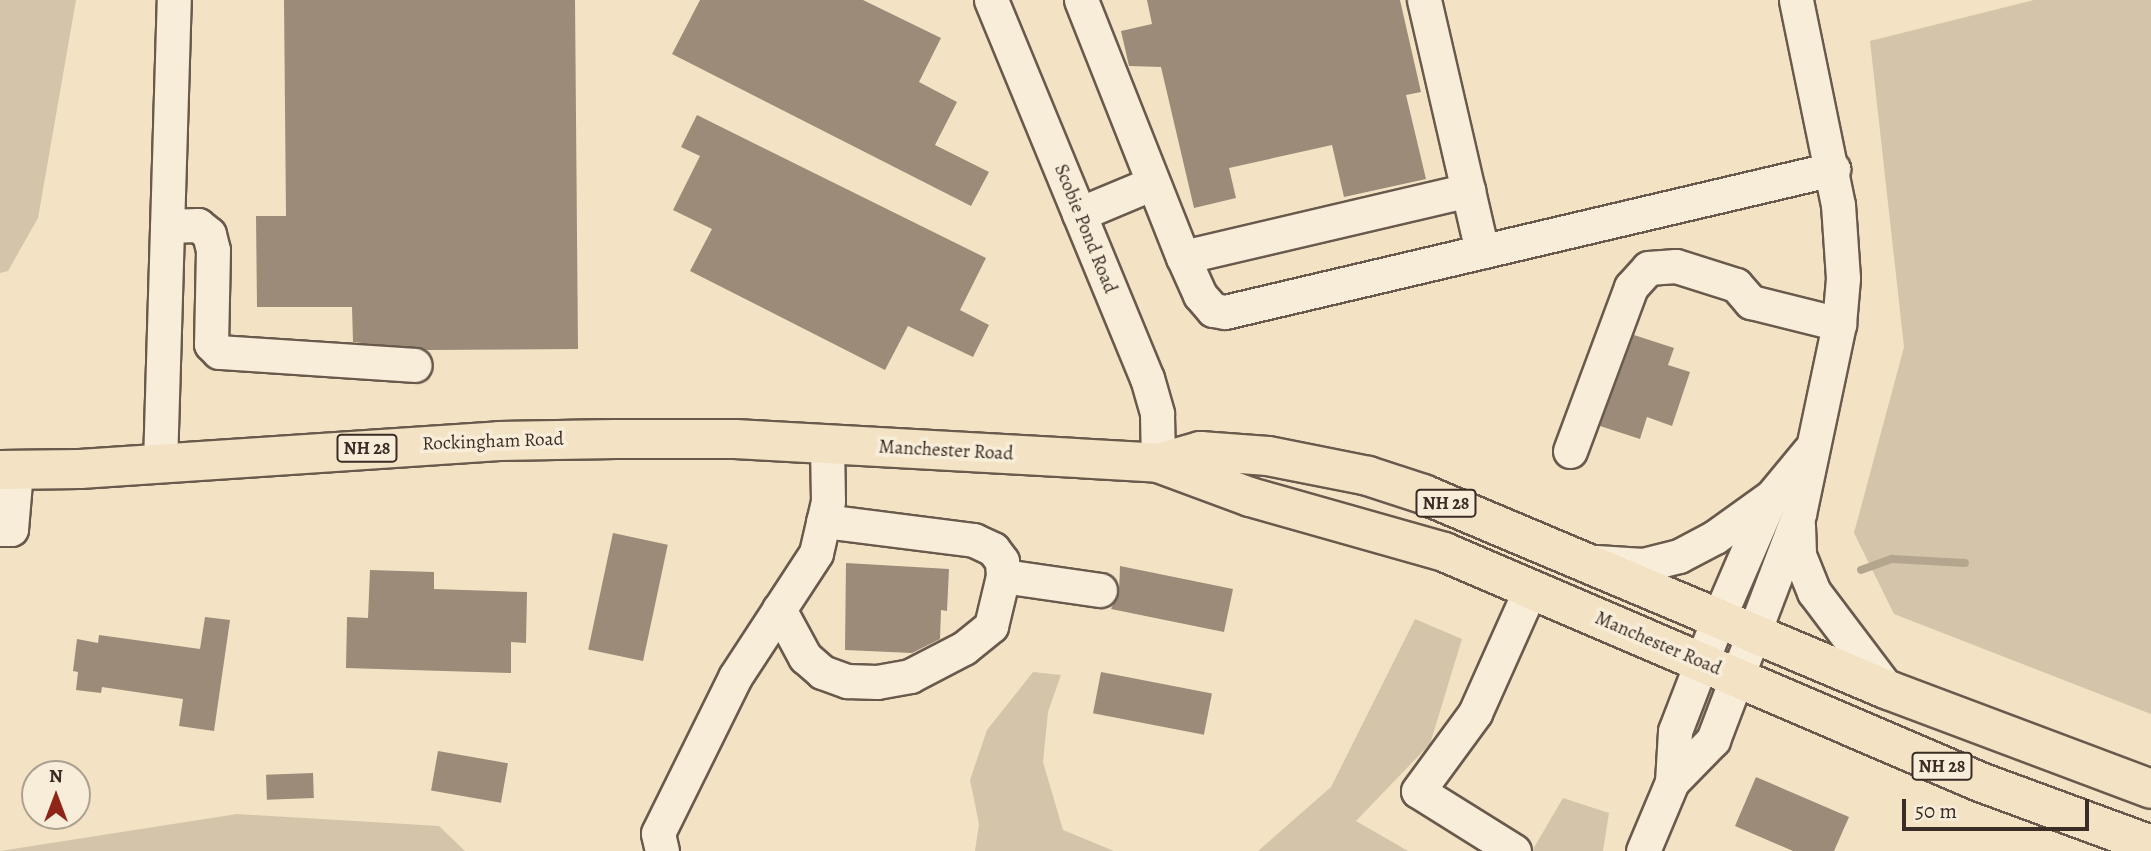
<!DOCTYPE html>
<html>
<head>
<meta charset="utf-8">
<style>
  body { margin:0 }
  #map { position:relative; width:2151px; height:851px; overflow:hidden; background:#f3e3c4; font-family:Alegreya,serif }
  div>[style] { position:absolute }
  .green>* { inset:0; background:#d4c4a9 }
  .stream>* { height:8px; margin:-4px; padding:0 4px; transform-origin:4px; border-radius:4px; background:#b4a58e }
  .building>* { inset:0; background:#9b8b78; transform-origin:0 0 }
  .roads { filter:drop-shadow(2px 0 #695a4d) drop-shadow(-2px 0 #695a4d) drop-shadow(0 2px #695a4d) drop-shadow(0 -2px #695a4d) }
  .minor>* { height:33px; margin:-16.5px; padding:0 16.5px; transform-origin:16.5px; border-radius:16.5px; background:#f7edd9 }
  .major>* { height:38px; margin:-19px; padding:0 19px; transform-origin:19px; border-radius:19px; background:#f3e3c4 }
  span { translate:-50% -50%; white-space:nowrap; text-align:center; line-height:1.15; -webkit-text-stroke:7px #f7edd9; paint-order:stroke }
  .shield-label span { padding:2px 5px; background:#f7edd9; border:2px solid; border-radius:5px; -webkit-text-stroke-width:0 }
  .shield-label { font-size:18px; color:#3b2c25; font-weight:700 }
  .street-label { font-size:19px; color:#3b2c25 }
  .north { position:absolute; left:21px; top:760px; width:70px; height:70px; box-sizing:border-box; background:#f7edd9; border:2px solid #aca091; border-radius:50%; rotate:0deg; font-size:19px; font-weight:700; line-height:28px; text-align:center; color:#3b2c25 }
  .north::after { content:''; display:block; margin:auto; width:24px; height:32px; background:#8f2418; clip-path:polygon(50% 0,100% 100%,50% 72%,0 100%) }
  .scale { position:absolute; left:1902px; top:799px; width:187px; height:32px; box-sizing:border-box; border:4px solid #3b2c25; border-top:0; padding-left:9px; font-size:21px; line-height:24px; white-space:nowrap; color:#3b2c25; -webkit-text-stroke:5px #f7edd9; paint-order:stroke }
</style>
</head>
<body>
<div id="map">
  <div class="green">
    <div style="clip-path:polygon(0 0,76px 0,38px 218px,8px 271px,0 273px)"></div>
    <div style="clip-path:polygon(2034px 0,2151px 0,2151px 714px,1894px 614px,1854px 533px,1904px 347px,1870px 41px)"></div>
    <div style="clip-path:polygon(1415px 619px,1462px 639px,1430px 744px,1356px 821px,1408px 851px,1258px 851px,1331px 787px)"></div>
    <div style="clip-path:polygon(1033px 672px,1061px 675px,1048px 712px,1043px 762px,1063px 830px,1114px 851px,975px 851px,979px 824px,970px 780px,987px 730px)"></div>
    <div style="clip-path:polygon(1563px 798px,1609px 813px,1603px 851px,1532px 851px)"></div>
    <div style="clip-path:polygon(237px 814px,439px 826px,465px 851px,0 851px)"></div>
  </div>
  <div class="stream">
    <div style="left:1861px;top:570px;width:33px;rotate:-20deg"></div>
    <div style="left:1892px;top:559px;width:73px;rotate:3.1deg"></div>
  </div>
  <div class="building">
    <div style="clip-path:polygon(284px 0,575px 0,578px 349px,427px 350px,353px 342px,352px 307px,257px 307px,256px 216px,286px 216px)"></div>
    <div style="clip-path:polygon(700px 0,863px 0,941px 38px,919px 82px,957px 102px,935px 145px,989px 172px,971px 206px,672px 54px)"></div>
    <div style="clip-path:polygon(1147px 0,1400px 0,1421px 92px,1406px 95px,1426px 179px,1344px 197px,1332px 145px,1229px 168px,1236px 198px,1194px 208px,1161px 67px,1129px 66px,1121px 31px,1152px 24px)"></div>
    <div style="clip-path:polygon(697px 115px,986px 258px,960px 310px,989px 325px,973px 357px,908px 326px,885px 370px,690px 271px,712px 229px,673px 210px,700px 156px,681px 147px)"></div>
    <div style="clip-path:polygon(1634px 335px,1674px 348px,1668px 365px,1690px 372px,1672px 426px,1647px 417px,1640px 439px,1600px 426px)"></div>
    <div style="left:613px;top:533px;width:56px;height:119px;rotate:12deg"></div>
    <div style="clip-path:polygon(846px 563px,949px 569px,947px 611px,941px 610px,940px 639px,912px 653px,845px 650px)"></div>
    <div style="clip-path:polygon(1120px 566px,1233px 589px,1224px 632px,1111px 609px,1119px 593px)"></div>
    <div style="clip-path:polygon(370px 570px,434px 572px,434px 589px,527px 592px,526px 643px,511px 642px,511px 673px,346px 668px,347px 617px,368px 618px)"></div>
    <div style="clip-path:polygon(205px 617px,230px 620px,214px 731px,179px 726px,183px 699px,102px 687px,101px 693px,76px 690px,78px 672px,73px 671px,77px 639px,98px 643px,99px 635px,200px 649px)"></div>
    <div style="left:1101px;top:672px;width:113px;height:42px;rotate:11deg"></div>
    <div style="left:438px;top:751px;width:71px;height:40px;rotate:10deg"></div>
    <div style="left:313px;top:773px;width:25px;height:47px;rotate:88deg"></div>
    <div style="clip-path:polygon(1756px 777px,1849px 817px,1834px 851px,1793px 851px,1735px 826px)"></div>
  </div>
  <div class="roads">
    <div class="minor">
      <div style="left:991px;top:0;width:409px;rotate:67.6deg"></div>
      <div style="left:1147px;top:378px;width:37px;rotate:74deg"></div>
      <div style="left:1157px;top:414px;width:49px;rotate:88.8deg"></div>
      <div style="left:1081px;top:0;width:277px;rotate:68.4deg"></div>
      <div style="left:1183px;top:257px;width:42px;rotate:65.9deg"></div>
      <div style="left:1200px;top:295px;width:20px;rotate:49deg"></div>
      <div style="left:1213px;top:310px;width:12px;rotate:9deg"></div>
      <div style="left:1225px;top:312px;width:625px;rotate:-13.24deg"></div>
      <div style="left:1424px;top:0;width:258px;rotate:77deg"></div>
      <div style="left:1079px;top:214px;width:80px;rotate:-22.7deg"></div>
      <div style="left:167px;top:226px;width:31px;rotate:-2deg"></div>
      <div style="left:198px;top:225px;width:14px;rotate:39deg"></div>
      <div style="left:209px;top:234px;width:16px;rotate:76deg"></div>
      <div style="left:213px;top:250px;width:94px;rotate:91.2deg"></div>
      <div style="left:211px;top:344px;width:11px;rotate:45deg"></div>
      <div style="left:219px;top:352px;width:196px;rotate:3.8deg"></div>
      <div style="left:1183px;top:257px;width:293px;rotate:-13.2deg"></div>
      <div style="left:1570px;top:451px;width:175px;rotate:-69.6deg"></div>
      <div style="left:1631px;top:287px;width:25px;rotate:-48deg"></div>
      <div style="left:1648px;top:268px;width:28px;rotate:-4deg"></div>
      <div style="left:1676px;top:266px;width:63px;rotate:17.6deg"></div>
      <div style="left:1736px;top:285px;width:23px;rotate:49deg"></div>
      <div style="left:1751px;top:302px;width:91px;rotate:14deg"></div>
      <div style="left:160px;top:464px;width:464px;rotate:-88.3deg"></div>
      <div style="left:1798px;top:525px;width:30px;rotate:88deg"></div>
      <div style="left:1799px;top:555px;width:40px;rotate:68deg"></div>
      <div style="left:1814px;top:592px;width:123px;rotate:52.9deg"></div>
      <div style="left:0;top:529px;width:11px"></div>
      <div style="left:11px;top:529px;width:58px;rotate:-85.1deg"></div>
      <div style="left:1596px;top:562px;width:47px;rotate:3.7deg"></div>
      <div style="left:1643px;top:565px;width:37px;rotate:-14deg"></div>
      <div style="left:1679px;top:556px;width:41px;rotate:-27.8deg"></div>
      <div style="left:1715px;top:537px;width:67px;rotate:-35.8deg"></div>
      <div style="left:1003px;top:576px;width:98px;rotate:8.2deg"></div>
      <div style="left:779px;top:609px;width:55px;rotate:61.6deg"></div>
      <div style="left:805px;top:657px;width:23px;rotate:41deg"></div>
      <div style="left:822px;top:672px;width:27px;rotate:20deg"></div>
      <div style="left:847px;top:681px;width:30px;rotate:2deg"></div>
      <div style="left:877px;top:682px;width:34px;rotate:-10deg"></div>
      <div style="left:910px;top:676px;width:61px;rotate:-27.4deg"></div>
      <div style="left:964px;top:648px;width:35px;rotate:-39deg"></div>
      <div style="left:991px;top:626px;width:51px;rotate:-76.5deg"></div>
      <div style="left:1003px;top:576px;width:15px;rotate:-94deg"></div>
      <div style="left:1002px;top:561px;width:15px;rotate:-127deg"></div>
      <div style="left:993px;top:549px;width:21px;rotate:-155deg"></div>
      <div style="left:974px;top:540px;width:152px;rotate:-172.8deg"></div>
      <div style="left:1672px;top:782px;width:59px;rotate:-45.7deg"></div>
      <div style="left:1713px;top:740px;width:242px;rotate:-69.2deg"></div>
      <div style="left:1799px;top:514px;width:194px;rotate:-78.1deg"></div>
      <div style="left:1839px;top:324px;width:46px;rotate:-85deg"></div>
      <div style="left:1843px;top:278px;width:73px;rotate:-93.9deg"></div>
      <div style="left:1838px;top:205px;width:209px;rotate:-101.6deg"></div>
      <div style="left:662px;top:851px;width:18px;rotate:-103deg"></div>
      <div style="left:658px;top:833px;width:174px;rotate:-63.7deg"></div>
      <div style="left:735px;top:677px;width:148px;rotate:-56.8deg"></div>
      <div style="left:816px;top:553px;width:53px;rotate:-77deg"></div>
      <div style="left:828px;top:501px;width:57px;rotate:-91deg"></div>
      <div style="left:1514px;top:851px;width:113px;rotate:-148deg"></div>
      <div style="left:1418px;top:791px;width:97px;rotate:-53.8deg"></div>
      <div style="left:1475px;top:713px;width:135px;rotate:-65.9deg"></div>
      <div style="left:1643px;top:851px;width:75px;rotate:-67.2deg"></div>
      <div style="left:1672px;top:782px;width:51px;rotate:-86.6deg"></div>
      <div style="left:1675px;top:731px;width:122px;rotate:-68.9deg"></div>
      <div style="left:1719px;top:617px;width:131px;rotate:-66.6deg"></div>
      <div style="left:1771px;top:497px;width:60px;rotate:-50.4deg"></div>
    </div>
    <div class="major">
      <div style="left:1158px;top:463px;width:98px;rotate:20.3deg"></div>
      <div style="left:1250px;top:497px;width:202px;rotate:15.8deg"></div>
      <div style="left:1444px;top:552px;width:583px;rotate:23.22deg"></div>
      <div style="left:1980px;top:782px;width:182px;rotate:20.2deg"></div>
      <div style="left:0;top:470px;width:80px;rotate:-0.7deg"></div>
      <div style="left:80px;top:469px;width:420px;rotate:-3.8deg"></div>
      <div style="left:499px;top:441px;width:117px;rotate:-1deg"></div>
      <div style="left:616px;top:439px;width:119px"></div>
      <div style="left:735px;top:439px;width:424px;rotate:3.2deg"></div>
      <div style="left:1158px;top:463px;width:44px;rotate:-15.9deg"></div>
      <div style="left:1200px;top:451px;width:68px;rotate:4.2deg"></div>
      <div style="left:1268px;top:456px;width:102px;rotate:11.3deg"></div>
      <div style="left:1368px;top:476px;width:58px;rotate:18.1deg"></div>
      <div style="left:1423px;top:494px;width:505px;rotate:22.86deg"></div>
      <div style="left:1888px;top:690px;width:281px;rotate:20.6deg"></div>
    </div>
  </div>
  <div class="shield-label">
    <span style="left:367px;top:448px">NH 28</span>
    <span style="left:1446px;top:503px">NH 28</span>
    <span style="left:1942px;top:766px">NH 28</span>
  </div>
  <div class="street-label">
    <span style="left:1085px;top:229px;rotate:68deg">Scobie Pond Road</span>
    <span style="left:493px;top:442px;rotate:-2deg">Rockingham Road</span>
    <span style="left:946px;top:451px;rotate:3deg">Manchester Road</span>
    <span style="left:1658px;top:644px;rotate:23deg">Manchester Road</span>
  </div>
  <div class="north">N</div>
  <div class="scale">50 m</div>
</div>
</body>
</html>
